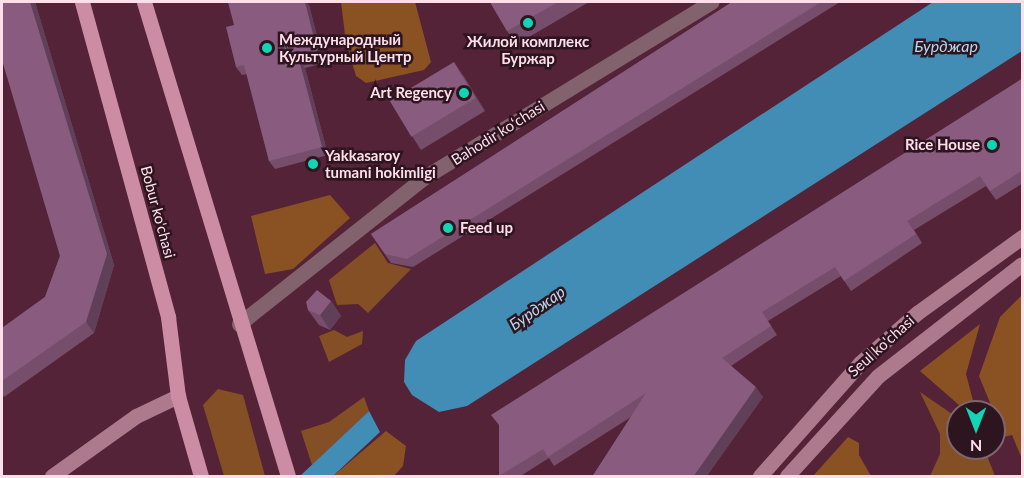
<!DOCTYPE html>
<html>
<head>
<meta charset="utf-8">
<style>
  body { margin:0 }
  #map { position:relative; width:1024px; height:478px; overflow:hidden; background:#542337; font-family:Lato,sans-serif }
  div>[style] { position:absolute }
  .green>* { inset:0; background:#854f25 }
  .forest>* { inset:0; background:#8a5123 }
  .water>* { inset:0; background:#428db6 }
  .street>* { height:15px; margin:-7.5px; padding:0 7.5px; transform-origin:7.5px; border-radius:7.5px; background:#82626d }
  .secondary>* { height:15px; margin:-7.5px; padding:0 7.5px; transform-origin:7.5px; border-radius:7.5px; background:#ac7a8c }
  .primary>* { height:15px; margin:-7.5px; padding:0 7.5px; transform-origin:7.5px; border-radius:7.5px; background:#cc8ca3 }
  .wall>* { inset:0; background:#764e6c }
  .shaded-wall>* { inset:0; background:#604058 }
  .building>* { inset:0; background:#895b7e; transform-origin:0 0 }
  .dots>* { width:16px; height:16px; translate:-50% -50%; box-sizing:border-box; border:3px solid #2c151e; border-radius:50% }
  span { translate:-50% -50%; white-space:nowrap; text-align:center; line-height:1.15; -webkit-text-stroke:5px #2c151e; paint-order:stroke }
  .poi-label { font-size:15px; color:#ffdee9; font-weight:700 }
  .left { translate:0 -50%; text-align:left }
  .right { translate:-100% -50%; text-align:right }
  .street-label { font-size:15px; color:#ffdee9 }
  .water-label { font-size:16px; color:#b4d9f1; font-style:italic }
  .frame { position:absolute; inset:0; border:3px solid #ffdee9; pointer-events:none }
  .north { position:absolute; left:946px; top:400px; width:60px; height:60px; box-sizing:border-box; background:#2c151e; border:2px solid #80656f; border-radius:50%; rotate:180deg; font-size:16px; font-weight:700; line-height:24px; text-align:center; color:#ffdee9 }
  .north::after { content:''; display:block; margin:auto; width:21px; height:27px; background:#11d5b4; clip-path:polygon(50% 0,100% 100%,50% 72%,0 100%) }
</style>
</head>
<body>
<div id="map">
  <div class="green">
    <div style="clip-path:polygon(375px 243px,388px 263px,411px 269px,368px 313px,358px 304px,337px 305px,329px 280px)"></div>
    <div style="clip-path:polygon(334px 330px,347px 337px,363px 331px,362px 344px,329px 362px,319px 336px)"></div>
    <div style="clip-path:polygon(218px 389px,243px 395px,265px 476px,224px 476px,203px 405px)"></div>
    <div style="clip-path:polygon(920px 392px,958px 418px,958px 448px,984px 448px,995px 476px,930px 476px,940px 454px,940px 434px)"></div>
    <div style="clip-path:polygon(364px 397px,369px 411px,312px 465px,301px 431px,329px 422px)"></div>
  </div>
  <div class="forest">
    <div style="clip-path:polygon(341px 2px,415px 2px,431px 62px,424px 70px,366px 83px,356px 76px,346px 43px)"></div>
    <div style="clip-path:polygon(330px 195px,350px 218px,293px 269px,265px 274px,251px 216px)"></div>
    <div style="clip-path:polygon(1022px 295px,1022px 459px,1012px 435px,1004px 437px,979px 376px,1000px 317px)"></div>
    <div style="clip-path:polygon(980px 324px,966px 374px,976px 412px,967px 412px,920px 371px)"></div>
    <div style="clip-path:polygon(386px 431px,406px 446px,403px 466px,394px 476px,333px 476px)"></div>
    <div style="clip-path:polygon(848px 437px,859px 443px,859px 455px,871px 476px,813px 476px)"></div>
  </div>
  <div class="water">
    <div style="clip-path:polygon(933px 2px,1022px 2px,1022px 51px,467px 406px,439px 412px,412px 395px,404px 382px,405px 360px,416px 341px)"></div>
    <div style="clip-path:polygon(369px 411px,380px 432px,333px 476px,300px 476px)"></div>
  </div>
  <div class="street">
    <div style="left:239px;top:324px;width:235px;rotate:-38.4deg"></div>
    <div style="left:423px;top:178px;width:338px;rotate:-31.4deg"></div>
  </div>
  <div class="secondary">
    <div style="left:52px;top:476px;width:103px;rotate:-35.5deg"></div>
    <div style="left:136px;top:416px;width:47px;rotate:-25.5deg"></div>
    <div style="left:760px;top:476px;width:151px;rotate:-48.5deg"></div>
    <div style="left:860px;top:363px;width:76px;rotate:-41.3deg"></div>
    <div style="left:917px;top:313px;width:130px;rotate:-35.9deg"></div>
    <div style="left:787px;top:476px;width:135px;rotate:-47.7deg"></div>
    <div style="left:878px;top:376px;width:182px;rotate:-37.9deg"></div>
  </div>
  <div class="primary">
    <div style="left:82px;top:2px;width:327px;rotate:74.7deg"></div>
    <div style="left:168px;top:317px;width:80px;rotate:82.8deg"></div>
    <div style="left:178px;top:396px;width:83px;rotate:74deg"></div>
    <div style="left:144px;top:2px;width:495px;rotate:73.1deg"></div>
  </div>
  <div class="wall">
    <div style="clip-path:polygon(2px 2px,35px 2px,114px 265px,94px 333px,4px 397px,2px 394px,2px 328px,45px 297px,60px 256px)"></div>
    <div style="clip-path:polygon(490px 2px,589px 2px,517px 44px,507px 31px)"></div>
    <div style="clip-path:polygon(732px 2px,840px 2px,413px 267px,391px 263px,371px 234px)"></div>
    <div style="clip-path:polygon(309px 5px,324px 63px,305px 68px,328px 155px,275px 169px,269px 161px,247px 74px,242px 75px,236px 67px)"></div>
    <div style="clip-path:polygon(463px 75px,485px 111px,421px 150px,412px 136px)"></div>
    <div style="clip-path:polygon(1023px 78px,1023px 183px,996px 200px,986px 186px,914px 230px,922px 243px,851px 291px,841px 276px,768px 321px,777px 335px,731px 366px,763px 397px,706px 477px,592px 477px,631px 417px,554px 466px,549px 458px,519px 477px,499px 477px,499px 476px)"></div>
    <div style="clip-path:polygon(331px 301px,341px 316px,330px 330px,319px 325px,308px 310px)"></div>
  </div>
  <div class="shaded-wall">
    <div style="clip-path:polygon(30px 2px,35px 2px,114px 265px,94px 333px,86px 322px)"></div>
    <div style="clip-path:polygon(305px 2px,307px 2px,309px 5px,324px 63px,318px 55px)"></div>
    <div style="clip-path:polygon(299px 60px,305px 68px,328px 155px,322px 147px)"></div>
    <div style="clip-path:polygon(454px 62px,463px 75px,485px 111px,476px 98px)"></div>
    <div style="clip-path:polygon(331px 301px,341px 316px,330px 330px,320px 315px)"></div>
    <div style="clip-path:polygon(756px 387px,763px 397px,706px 477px,693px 477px)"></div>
  </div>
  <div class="building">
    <div style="clip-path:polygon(2px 2px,30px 2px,107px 254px,86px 322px,2px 381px,2px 328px,45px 297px,60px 256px,2px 60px)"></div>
    <div style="clip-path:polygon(228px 2px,305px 2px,318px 55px,299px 60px,322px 147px,269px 161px,244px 65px,236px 67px,226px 27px,234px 25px)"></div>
    <div style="clip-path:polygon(490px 2px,558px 2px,507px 31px)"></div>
    <div style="clip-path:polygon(732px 2px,821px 2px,407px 259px,385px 254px,371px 234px)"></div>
    <div style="left:454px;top:62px;width:42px;height:75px;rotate:59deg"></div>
    <div style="clip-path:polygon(1023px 78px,1023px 170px,990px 191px,980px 176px,907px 221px,916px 234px,844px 281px,835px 267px,762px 312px,771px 326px,722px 358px,756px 387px,693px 477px,592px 477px,646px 393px,548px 457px,543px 449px,499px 476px,499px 425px,491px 415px)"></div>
    <div style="clip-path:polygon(317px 290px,331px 301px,320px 315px,308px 310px,306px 302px)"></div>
  </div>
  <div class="dots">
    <div style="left:528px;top:23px;background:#11d5b4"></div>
    <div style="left:267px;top:48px;background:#11d5b4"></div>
    <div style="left:464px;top:93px;background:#11d5b4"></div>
    <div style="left:992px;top:145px;background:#11d5b4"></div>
    <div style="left:313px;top:164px;background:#11d5b4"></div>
    <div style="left:448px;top:228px;background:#11d5b4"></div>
  </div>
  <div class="poi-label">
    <span class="left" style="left:279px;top:48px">Международный<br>Культурный Центр</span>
    <span style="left:528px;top:50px">Жилой комплекс<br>Буржар</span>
    <span class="right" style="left:452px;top:93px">Art Regency</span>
    <span class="right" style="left:980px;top:145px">Rice House</span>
    <span class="left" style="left:325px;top:164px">Yakkasaroy<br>tumani hokimligi</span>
    <span class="left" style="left:460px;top:228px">Feed up</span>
  </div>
  <div class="street-label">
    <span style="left:498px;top:133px;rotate:-32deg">Bahodir koʻchasi</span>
    <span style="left:158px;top:212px;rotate:75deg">Bobur ko'chasi</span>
    <span style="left:881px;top:346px;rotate:-42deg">Seul ko'chasi</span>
  </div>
  <div class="water-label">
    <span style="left:946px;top:46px">Бурджар</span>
    <span style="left:537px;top:308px;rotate:-35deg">Бурджар</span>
  </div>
  <div class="frame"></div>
  <div class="north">N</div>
</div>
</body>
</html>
